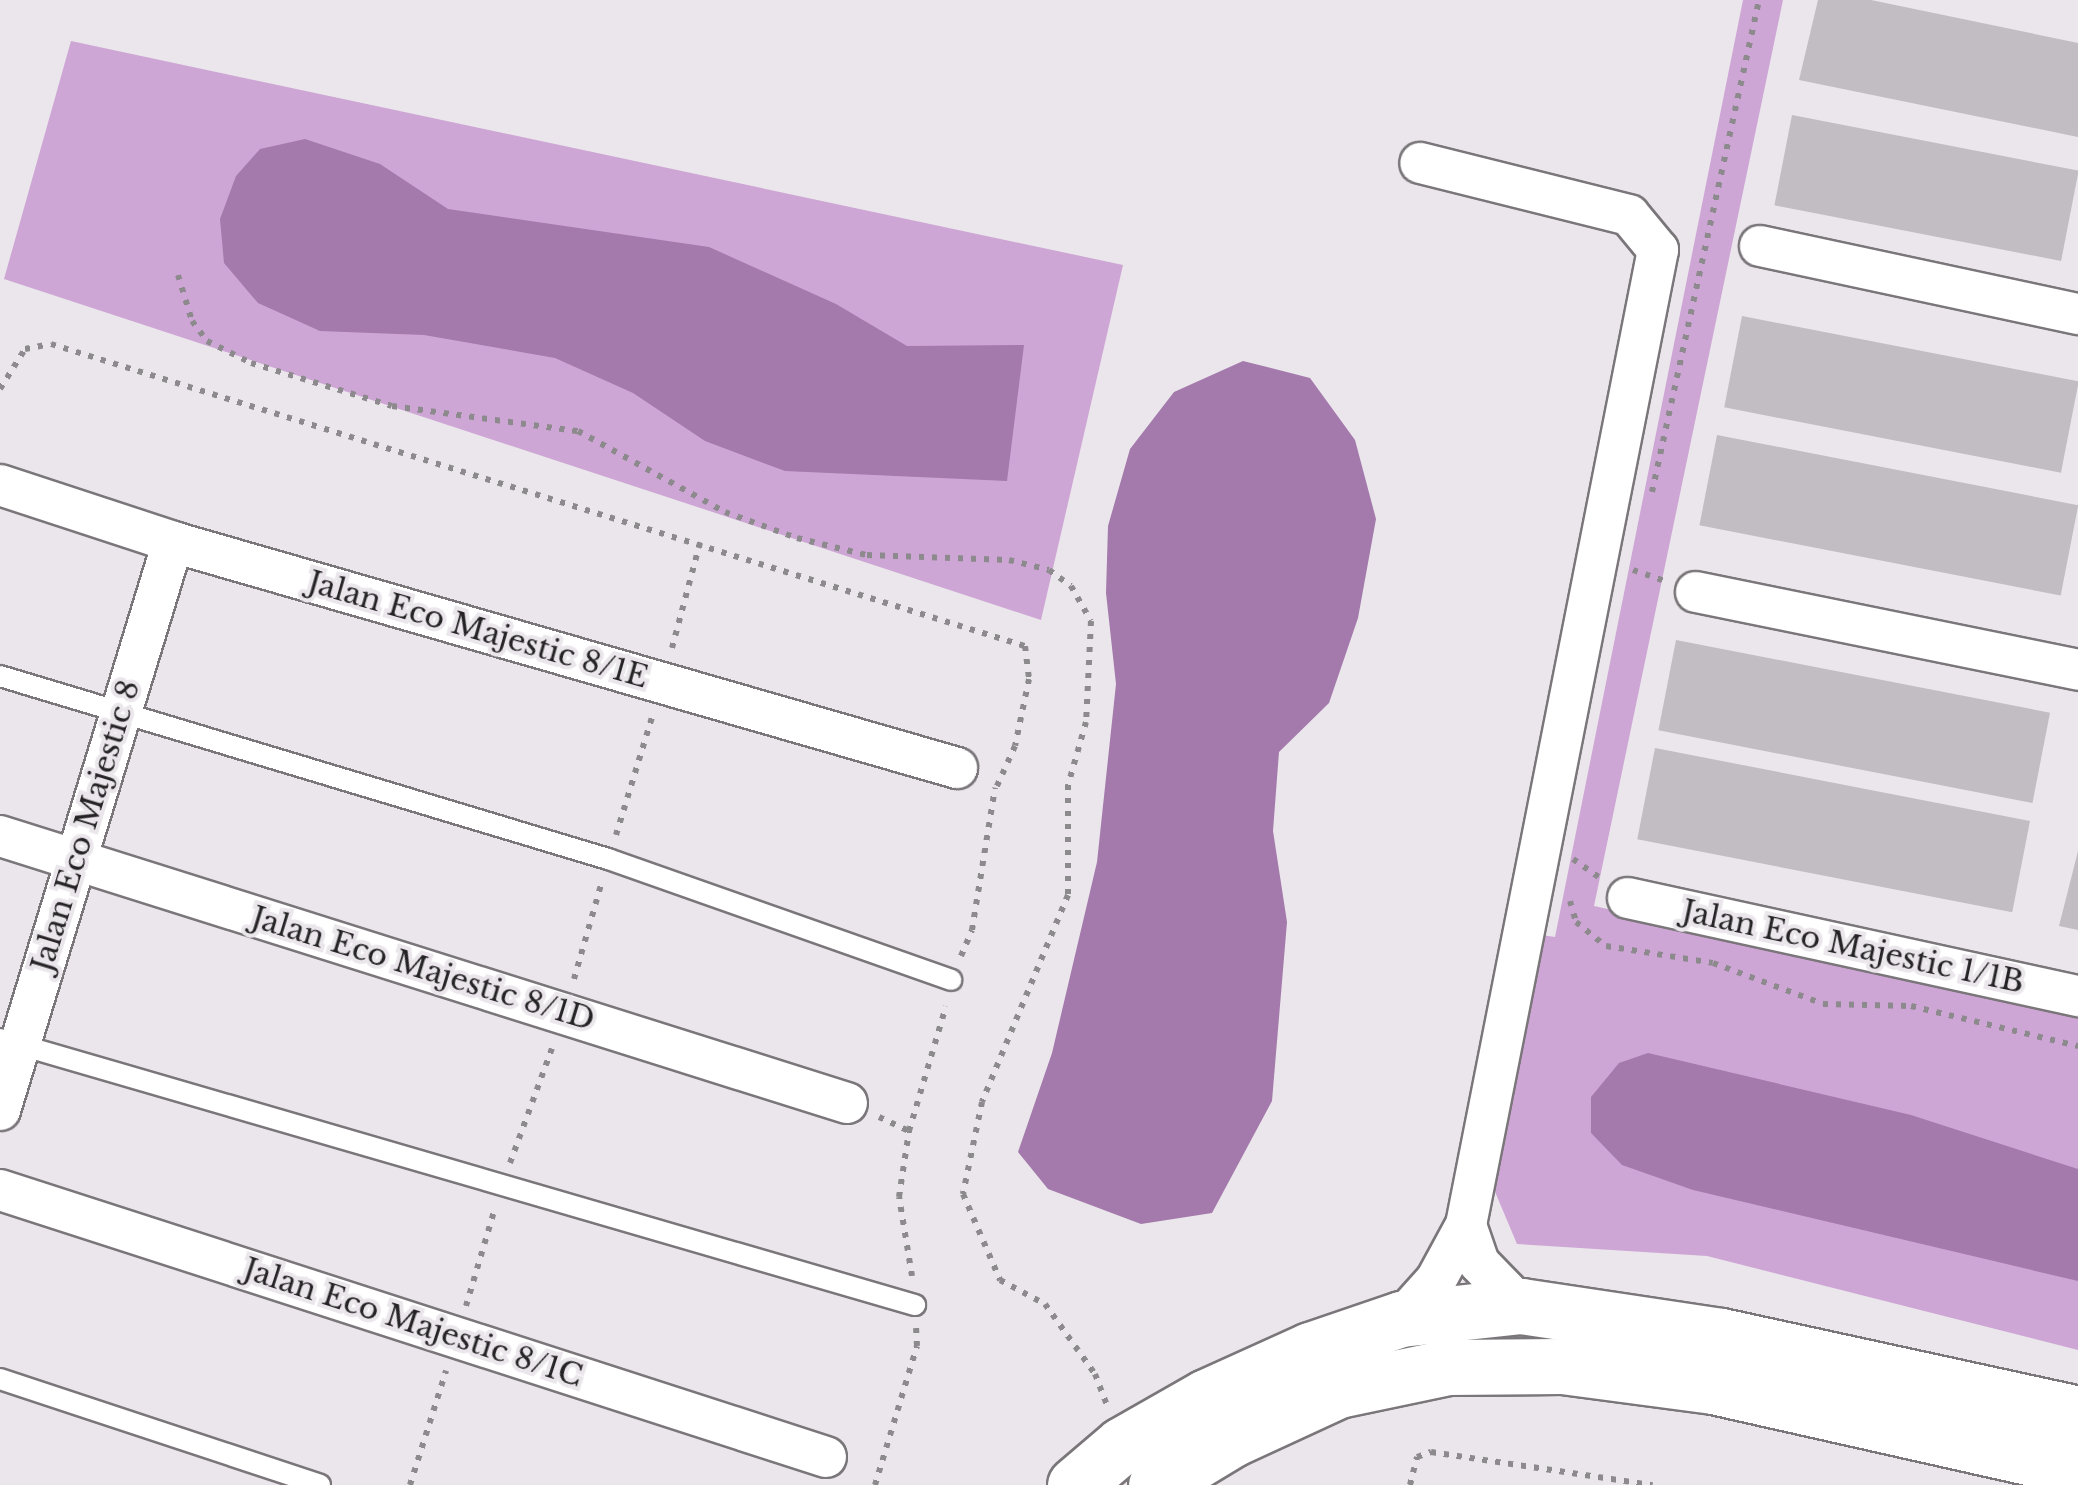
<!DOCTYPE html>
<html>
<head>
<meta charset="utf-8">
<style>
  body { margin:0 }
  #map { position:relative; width:2078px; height:1485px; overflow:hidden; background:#eae6eb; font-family:"Libre Baskerville",serif }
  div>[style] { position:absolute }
  .green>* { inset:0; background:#cea6d5 }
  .water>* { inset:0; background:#a479ac }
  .building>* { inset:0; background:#c1bdc2; transform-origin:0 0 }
  .path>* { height:6px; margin-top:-3px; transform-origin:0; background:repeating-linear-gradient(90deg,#8d8a8e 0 5px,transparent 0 13px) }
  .roads { filter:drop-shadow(2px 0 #7a767a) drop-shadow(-2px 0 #7a767a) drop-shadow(0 2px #7a767a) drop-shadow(0 -2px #7a767a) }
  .lane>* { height:20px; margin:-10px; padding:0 10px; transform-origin:10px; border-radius:10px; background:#fff }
  .street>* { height:40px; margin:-20px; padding:0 20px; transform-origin:20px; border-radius:20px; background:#fff }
  .secondary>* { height:55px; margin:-27.5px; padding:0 27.5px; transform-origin:27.5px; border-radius:27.5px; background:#fff }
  span { translate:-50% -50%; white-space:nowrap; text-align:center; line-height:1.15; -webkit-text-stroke:8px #eae6eb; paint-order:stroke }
  .street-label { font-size:30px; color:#252325 }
</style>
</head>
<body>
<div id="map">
  <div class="green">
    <div style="clip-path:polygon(1743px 0,1783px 0,1594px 906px,2078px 1012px,2078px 1350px,1707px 1256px,1517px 1244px,1493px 1187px,1534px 934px,1555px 937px)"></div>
    <div style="clip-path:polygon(71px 41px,1123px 265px,1041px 620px,4px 279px)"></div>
  </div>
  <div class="water">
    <div style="clip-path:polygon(305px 139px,380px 164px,448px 209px,709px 247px,836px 304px,907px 346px,1024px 345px,1007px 481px,785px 471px,705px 441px,633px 393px,555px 358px,424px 335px,320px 331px,258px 303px,224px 263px,220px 219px,236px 176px,260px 149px)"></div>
    <div style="clip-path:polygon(1243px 361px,1310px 378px,1355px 440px,1376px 519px,1358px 618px,1329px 703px,1279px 752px,1273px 831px,1287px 922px,1272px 1101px,1212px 1213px,1141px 1224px,1048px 1189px,1018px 1152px,1052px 1053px,1097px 862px,1116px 684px,1106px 593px,1108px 526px,1130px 449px,1174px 392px)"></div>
    <div style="clip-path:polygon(1648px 1053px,1911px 1115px,2078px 1169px,2078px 1281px,1693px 1190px,1622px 1165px,1591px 1133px,1591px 1097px,1619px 1063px)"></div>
  </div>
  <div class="building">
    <div style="clip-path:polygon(1818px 0,1871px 0,2078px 43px,2078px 137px,1799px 80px)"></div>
    <div style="left:1792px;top:115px;width:292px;height:92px;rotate:11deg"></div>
    <div style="left:1742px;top:316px;width:343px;height:93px;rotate:11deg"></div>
    <div style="left:1717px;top:435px;width:368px;height:92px;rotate:11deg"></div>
    <div style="left:1676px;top:640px;width:381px;height:92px;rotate:11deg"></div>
    <div style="left:1655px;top:748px;width:382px;height:93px;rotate:11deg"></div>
    <div style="clip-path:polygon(2078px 851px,2078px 930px,2059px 926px)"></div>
  </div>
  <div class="path">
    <div style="left:178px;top:275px;width:48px;rotate:73.1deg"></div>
    <div style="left:192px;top:321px;width:25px;rotate:53deg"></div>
    <div style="left:207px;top:341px;width:49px;rotate:26.6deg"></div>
    <div style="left:251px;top:363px;width:147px;rotate:17deg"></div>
    <div style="left:392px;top:406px;width:188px;rotate:7.7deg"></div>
    <div style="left:578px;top:431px;width:168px;rotate:28.9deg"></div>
    <div style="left:725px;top:512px;width:77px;rotate:19.9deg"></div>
    <div style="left:797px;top:538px;width:72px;rotate:13.7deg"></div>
    <div style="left:867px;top:555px;width:142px;rotate:2deg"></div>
    <div style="left:1009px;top:560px;width:41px;rotate:14deg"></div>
    <div style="left:1049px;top:570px;width:27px;rotate:36deg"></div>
    <div style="left:1071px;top:586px;width:40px;rotate:60.3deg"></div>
    <div style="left:1091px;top:621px;width:101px;rotate:92.8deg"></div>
    <div style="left:1086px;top:722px;width:66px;rotate:105.9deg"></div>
    <div style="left:1068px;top:785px;width:110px;rotate:90deg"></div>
    <div style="left:1068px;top:895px;width:224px;rotate:112.6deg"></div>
    <div style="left:982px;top:1102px;width:94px;rotate:101.7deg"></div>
    <div style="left:963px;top:1194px;width:94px;rotate:66.7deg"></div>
    <div style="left:1000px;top:1280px;width:51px;rotate:28.1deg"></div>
    <div style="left:1045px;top:1304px;width:86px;rotate:54.5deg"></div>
    <div style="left:1095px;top:1374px;width:34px;rotate:69deg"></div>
    <div style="left:0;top:389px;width:47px;rotate:-58deg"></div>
    <div style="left:25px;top:349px;width:26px;rotate:-11deg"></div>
    <div style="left:51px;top:344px;width:1020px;rotate:17.23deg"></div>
    <div style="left:1025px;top:646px;width:33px;rotate:83deg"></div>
    <div style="left:1029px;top:679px;width:68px;rotate:101.8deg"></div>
    <div style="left:1015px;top:746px;width:46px;rotate:114.3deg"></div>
    <div style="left:1652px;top:492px;width:504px;rotate:-77.73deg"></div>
    <div style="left:1633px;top:570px;width:34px;rotate:19deg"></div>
    <div style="left:672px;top:648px;width:109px;rotate:-75.1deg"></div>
    <div style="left:616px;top:835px;width:123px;rotate:-73deg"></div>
    <div style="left:1573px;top:859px;width:33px;rotate:35deg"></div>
    <div style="left:1570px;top:901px;width:22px;rotate:74deg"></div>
    <div style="left:1576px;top:922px;width:38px;rotate:39deg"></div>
    <div style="left:1606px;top:946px;width:108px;rotate:9deg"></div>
    <div style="left:1713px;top:963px;width:117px;rotate:20.4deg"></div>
    <div style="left:1823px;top:1004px;width:88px;rotate:1.3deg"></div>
    <div style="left:1911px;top:1006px;width:172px;rotate:13.5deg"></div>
    <div style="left:961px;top:956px;width:28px;rotate:-67deg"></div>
    <div style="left:972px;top:930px;width:144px;rotate:-80.8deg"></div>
    <div style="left:574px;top:979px;width:98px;rotate:-74deg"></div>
    <div style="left:879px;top:1117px;width:33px;rotate:25deg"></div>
    <div style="left:510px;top:1163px;width:122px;rotate:-69.9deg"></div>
    <div style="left:912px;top:1276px;width:80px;rotate:-99.3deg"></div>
    <div style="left:899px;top:1197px;width:67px;rotate:-81.4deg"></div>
    <div style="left:909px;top:1131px;width:130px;rotate:-73.5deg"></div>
    <div style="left:466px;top:1306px;width:102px;rotate:-73.5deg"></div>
    <div style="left:410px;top:1485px;width:120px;rotate:-72.5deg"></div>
    <div style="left:875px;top:1485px;width:145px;rotate:-73.2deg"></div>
    <div style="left:917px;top:1346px;width:18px;rotate:-93deg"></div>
    <div style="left:1410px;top:1485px;width:29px;rotate:-76deg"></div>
    <div style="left:1417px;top:1457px;width:15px;rotate:-20deg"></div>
    <div style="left:1431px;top:1452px;width:224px;rotate:8.5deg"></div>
  </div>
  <div class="roads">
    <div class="lane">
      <div style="left:0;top:676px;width:635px;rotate:16.75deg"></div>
      <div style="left:608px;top:859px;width:364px;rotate:19.4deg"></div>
      <div style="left:0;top:1039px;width:953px;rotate:16.21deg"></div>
      <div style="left:0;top:1379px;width:337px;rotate:18.3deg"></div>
    </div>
    <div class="street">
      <div style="left:1760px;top:246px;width:325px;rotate:12.1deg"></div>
      <div style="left:0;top:485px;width:182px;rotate:18.2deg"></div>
      <div style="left:173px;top:542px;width:816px;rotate:16.08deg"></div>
      <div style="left:1696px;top:592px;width:390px;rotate:11.5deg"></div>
      <div style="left:0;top:836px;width:888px;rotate:17.5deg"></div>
      <div style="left:1628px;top:898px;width:461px;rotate:12.3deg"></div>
      <div style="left:0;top:1110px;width:594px;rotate:-73.06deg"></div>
      <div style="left:0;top:1190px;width:868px;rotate:17.91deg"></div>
      <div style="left:1466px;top:1225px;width:40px;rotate:71.1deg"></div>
      <div style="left:1479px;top:1263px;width:60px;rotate:45.7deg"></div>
      <div style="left:1401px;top:1319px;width:52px;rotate:-48.1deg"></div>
      <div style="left:1436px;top:1280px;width:63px;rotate:-61.4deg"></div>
      <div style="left:1466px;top:1225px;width:994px;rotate:-78.86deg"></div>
      <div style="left:1658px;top:250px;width:45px;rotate:-129.6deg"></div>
      <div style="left:1629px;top:215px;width:215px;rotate:-166deg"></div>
    </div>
    <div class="secondary">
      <div style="left:1075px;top:1485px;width:62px;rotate:-40.4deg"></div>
      <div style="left:1122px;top:1445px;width:97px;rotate:-29.7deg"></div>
      <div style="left:1206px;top:1397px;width:114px;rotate:-24.3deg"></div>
      <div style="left:1310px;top:1350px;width:96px;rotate:-18.8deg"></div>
      <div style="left:1401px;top:1319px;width:121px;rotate:-6.2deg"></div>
      <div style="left:1521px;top:1306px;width:202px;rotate:8.5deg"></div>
      <div style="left:1721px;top:1336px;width:365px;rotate:12.3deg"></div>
      <div style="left:1156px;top:1485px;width:89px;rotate:-31.2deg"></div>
      <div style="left:1232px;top:1439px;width:117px;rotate:-24.8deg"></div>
      <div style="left:1338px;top:1390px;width:112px;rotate:-11.8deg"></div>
      <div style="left:1448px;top:1367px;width:114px;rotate:-0.5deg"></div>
      <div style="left:1562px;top:1366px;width:152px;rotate:7.5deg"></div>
      <div style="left:1713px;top:1386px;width:374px;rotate:12.7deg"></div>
    </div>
  </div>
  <div class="street-label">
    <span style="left:478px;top:630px;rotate:16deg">Jalan Eco Majestic 8/1E</span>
    <span style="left:86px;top:826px;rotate:-73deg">Jalan Eco Majestic 8</span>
    <span style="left:1853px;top:947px;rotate:12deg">Jalan Eco Majestic 1/1B</span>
    <span style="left:423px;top:969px;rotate:17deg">Jalan Eco Majestic 8/1D</span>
    <span style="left:413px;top:1323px;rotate:18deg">Jalan Eco Majestic 8/1C</span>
  </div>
</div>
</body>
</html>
